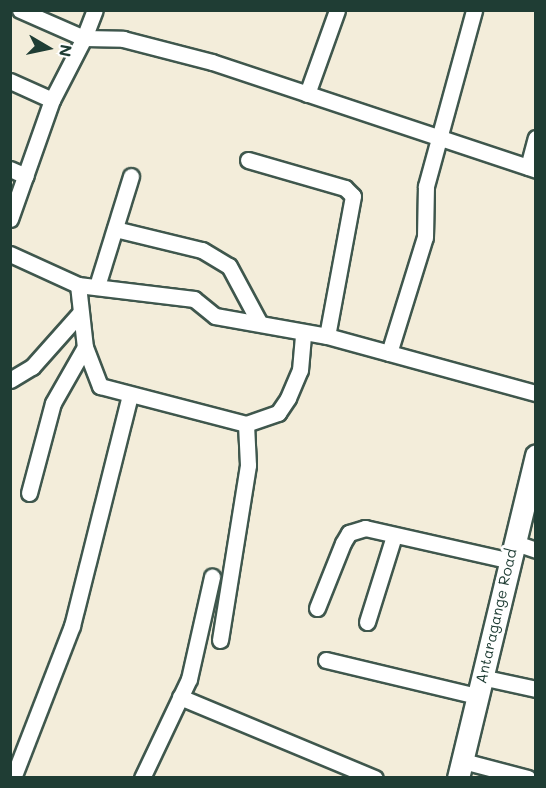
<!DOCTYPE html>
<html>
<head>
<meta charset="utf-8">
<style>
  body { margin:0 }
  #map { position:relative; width:546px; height:788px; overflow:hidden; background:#f3edda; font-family:Mali,sans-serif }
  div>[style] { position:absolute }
  .roads { filter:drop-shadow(2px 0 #3f574d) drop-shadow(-2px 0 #3f574d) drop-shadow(0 2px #3f574d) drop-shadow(0 -2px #3f574d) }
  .street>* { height:15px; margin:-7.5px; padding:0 7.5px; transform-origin:7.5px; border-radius:7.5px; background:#fff }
  .secondary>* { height:21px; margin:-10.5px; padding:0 10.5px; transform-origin:10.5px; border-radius:10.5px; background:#fff }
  span { translate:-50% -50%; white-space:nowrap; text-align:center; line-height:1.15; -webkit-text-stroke:6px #fff; paint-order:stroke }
  .street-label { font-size:15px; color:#1f3d34 }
  .frame { position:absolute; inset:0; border:12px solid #1f3d34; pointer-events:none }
  .north { position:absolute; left:18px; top:18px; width:60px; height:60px; -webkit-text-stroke:4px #fff; paint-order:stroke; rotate:99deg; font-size:16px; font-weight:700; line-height:24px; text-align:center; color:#1f3d34 }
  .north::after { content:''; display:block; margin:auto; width:21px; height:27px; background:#1f3d34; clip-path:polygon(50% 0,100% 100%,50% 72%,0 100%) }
</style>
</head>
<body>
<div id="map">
  <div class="roads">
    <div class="street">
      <div style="left:20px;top:10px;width:70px;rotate:23.6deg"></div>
      <div style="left:84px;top:38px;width:30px;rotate:-69deg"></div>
      <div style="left:10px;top:81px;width:46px;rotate:24.3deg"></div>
      <div style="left:52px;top:100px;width:70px;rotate:-62.7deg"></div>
      <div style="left:84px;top:38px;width:39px;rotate:1deg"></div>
      <div style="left:123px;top:39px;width:92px;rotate:14.5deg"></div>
      <div style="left:212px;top:62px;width:342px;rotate:18.4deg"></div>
      <div style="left:307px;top:94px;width:89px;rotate:-70.3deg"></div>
      <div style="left:248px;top:160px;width:101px;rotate:16.1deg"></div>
      <div style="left:345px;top:188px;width:11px;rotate:45deg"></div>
      <div style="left:353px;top:196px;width:142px;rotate:100.5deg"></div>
      <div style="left:528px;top:167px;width:30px;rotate:-75deg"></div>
      <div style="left:10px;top:169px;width:17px;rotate:24deg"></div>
      <div style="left:10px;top:219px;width:126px;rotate:-70.6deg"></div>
      <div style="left:115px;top:229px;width:89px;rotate:13.6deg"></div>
      <div style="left:202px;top:250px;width:31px;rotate:31deg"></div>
      <div style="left:229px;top:266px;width:64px;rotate:61.8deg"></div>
      <div style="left:10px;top:254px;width:75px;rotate:24.5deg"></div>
      <div style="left:78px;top:285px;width:117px;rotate:6.9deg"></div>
      <div style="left:194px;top:299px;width:27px;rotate:39deg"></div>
      <div style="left:215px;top:316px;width:114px;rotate:10.1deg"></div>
      <div style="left:327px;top:336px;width:217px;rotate:15.3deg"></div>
      <div style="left:78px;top:285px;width:62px;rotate:83.6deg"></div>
      <div style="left:85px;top:347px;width:42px;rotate:69deg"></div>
      <div style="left:100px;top:386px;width:151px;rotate:14.6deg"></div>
      <div style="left:246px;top:424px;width:34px;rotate:-19deg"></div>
      <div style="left:278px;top:413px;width:18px;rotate:-56deg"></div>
      <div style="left:288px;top:398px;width:30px;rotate:-67deg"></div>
      <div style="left:300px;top:370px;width:38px;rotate:-85deg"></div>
      <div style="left:97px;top:286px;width:115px;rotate:-72.8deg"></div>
      <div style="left:389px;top:353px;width:121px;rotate:-72.8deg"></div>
      <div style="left:425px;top:237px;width:51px;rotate:-88.9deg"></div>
      <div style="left:426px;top:186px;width:182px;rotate:-74.7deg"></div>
      <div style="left:10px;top:380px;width:26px;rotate:-31deg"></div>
      <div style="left:32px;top:367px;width:71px;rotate:-48.4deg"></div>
      <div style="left:29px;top:493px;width:93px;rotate:-75.1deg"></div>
      <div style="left:53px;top:403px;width:64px;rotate:-60.3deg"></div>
      <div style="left:513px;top:542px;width:24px;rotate:19deg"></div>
      <div style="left:317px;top:608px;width:70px;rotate:-68.2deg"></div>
      <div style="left:343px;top:543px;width:12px;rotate:-59deg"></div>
      <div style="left:349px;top:533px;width:17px;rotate:-17deg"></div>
      <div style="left:365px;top:528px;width:150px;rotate:12.7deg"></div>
      <div style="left:367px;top:622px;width:90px;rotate:-72.6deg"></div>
      <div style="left:220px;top:640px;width:177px;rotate:-80.9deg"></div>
      <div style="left:248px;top:465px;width:41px;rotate:-92.8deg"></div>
      <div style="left:326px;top:660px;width:155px;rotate:13.4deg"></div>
      <div style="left:481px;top:677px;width:56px;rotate:12.3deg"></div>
      <div style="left:180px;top:697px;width:211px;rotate:22.6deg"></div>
      <div style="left:463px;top:761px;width:67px;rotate:14.7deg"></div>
      <div style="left:13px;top:778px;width:163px;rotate:-68.8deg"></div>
      <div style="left:72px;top:626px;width:238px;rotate:-75.9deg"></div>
      <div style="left:142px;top:778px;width:110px;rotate:-64.6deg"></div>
      <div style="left:189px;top:679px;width:105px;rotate:-77.3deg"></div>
    </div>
    <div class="secondary">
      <div style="left:458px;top:778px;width:332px;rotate:-76.4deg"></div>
    </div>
  </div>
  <div class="street-label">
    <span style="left:496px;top:616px;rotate:-77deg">Antaragange Road</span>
  </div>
  <div class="frame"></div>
  <div class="north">N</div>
</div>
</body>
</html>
